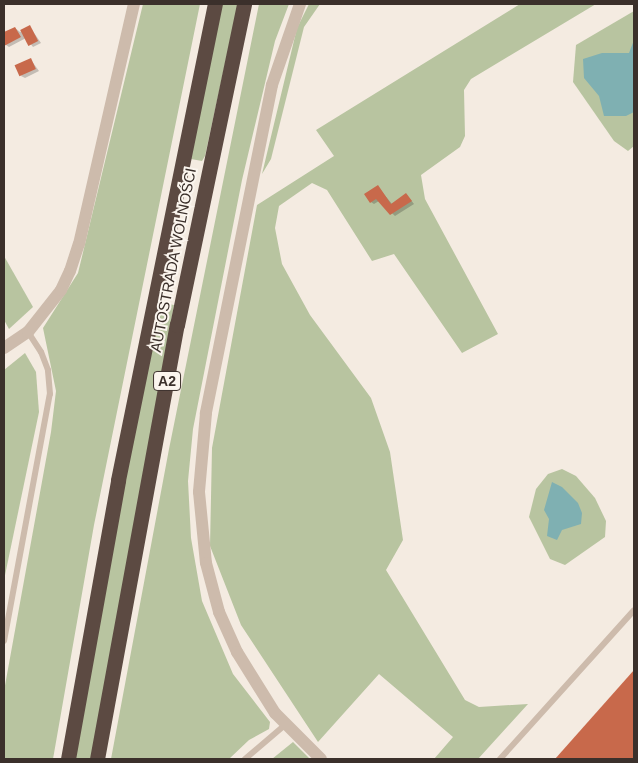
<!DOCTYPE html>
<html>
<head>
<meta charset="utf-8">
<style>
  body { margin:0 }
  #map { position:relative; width:638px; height:763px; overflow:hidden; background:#f4ebe1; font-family:Helvetica,sans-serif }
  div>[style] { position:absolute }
  .green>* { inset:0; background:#b8c4a0 }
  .water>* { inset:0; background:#7fb0b2 }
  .shadow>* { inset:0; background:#0003 }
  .building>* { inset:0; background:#c8694b; transform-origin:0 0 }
  .service>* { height:6px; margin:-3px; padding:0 3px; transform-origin:3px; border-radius:3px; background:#cdbbac }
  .minor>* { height:12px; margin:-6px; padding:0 6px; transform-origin:6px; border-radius:6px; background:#cdbbac }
  .tertiary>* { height:12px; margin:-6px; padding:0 6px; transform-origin:6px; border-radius:6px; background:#cdbbac }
  .motorway>* { height:15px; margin:-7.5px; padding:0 7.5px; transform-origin:7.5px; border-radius:7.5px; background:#5c4a42 }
  span { translate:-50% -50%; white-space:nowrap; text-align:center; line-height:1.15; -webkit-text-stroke:4px #fbf5ee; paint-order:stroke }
  .shield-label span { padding:1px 4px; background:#fbf5ee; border:1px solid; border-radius:4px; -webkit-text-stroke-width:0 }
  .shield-label { font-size:14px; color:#3b302b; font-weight:700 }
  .street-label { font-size:15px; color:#3b302b }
  .frame { position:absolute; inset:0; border:5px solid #3b302b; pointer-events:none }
</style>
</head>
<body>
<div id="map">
  <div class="green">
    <div style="clip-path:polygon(143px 4px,200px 4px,94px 525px,53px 759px,4px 759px,4px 691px,51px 432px,56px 391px,43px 328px,78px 273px)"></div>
    <div style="clip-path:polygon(221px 4px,238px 4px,205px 156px,202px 161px,191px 159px)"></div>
    <div style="clip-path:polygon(259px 4px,289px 4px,275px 41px,242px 180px,193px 429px,188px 481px,191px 538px,202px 601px,233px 674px,270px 722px,269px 729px,249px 740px,229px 759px,111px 759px,169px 449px)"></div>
    <div style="clip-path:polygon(309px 4px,320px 4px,304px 27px,271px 159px,262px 174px,297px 28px)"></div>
    <div style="clip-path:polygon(520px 4px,596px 4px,471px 79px,464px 90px,465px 136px,460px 147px,421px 175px,425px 199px,498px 334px,462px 353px,394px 254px,372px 261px,327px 190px,312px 183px,279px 206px,275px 228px,282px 264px,310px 315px,371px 398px,390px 452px,403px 540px,386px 570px,465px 700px,479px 707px,528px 704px,478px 759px,434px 759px,453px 737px,379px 674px,318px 742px,241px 625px,210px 546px,212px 448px,257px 205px,334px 156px,316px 130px)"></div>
    <div style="clip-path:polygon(634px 11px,634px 146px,628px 151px,614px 141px,573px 82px,576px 45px)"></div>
    <div style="clip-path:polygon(4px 256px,33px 307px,9px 329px,4px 320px)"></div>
    <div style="clip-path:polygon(162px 303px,174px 305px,91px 759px,74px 759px,132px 440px)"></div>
    <div style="clip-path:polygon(25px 353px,36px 372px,39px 412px,4px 580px,4px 370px)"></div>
    <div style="clip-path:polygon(562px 469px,576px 476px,595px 498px,606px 521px,605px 537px,565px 565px,550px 559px,529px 517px,536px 489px,548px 474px)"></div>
    <div style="clip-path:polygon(293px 742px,310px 759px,272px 759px)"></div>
  </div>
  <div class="water">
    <div style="clip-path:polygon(634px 40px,634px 112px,626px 116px,604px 116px,599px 96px,584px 78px,583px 59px,602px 53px,629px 53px)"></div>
    <div style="clip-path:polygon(552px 482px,562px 487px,578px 503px,582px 513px,581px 524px,562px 530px,557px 540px,547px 536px,549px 519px,544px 510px)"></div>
  </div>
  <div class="shadow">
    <div style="clip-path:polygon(30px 27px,41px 43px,33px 47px,26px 38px,9px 47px,6px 45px,4px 34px,15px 28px,20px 32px)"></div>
    <div style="clip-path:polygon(31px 60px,39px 71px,25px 78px,21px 76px)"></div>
    <div style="clip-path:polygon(378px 187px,392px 204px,407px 195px,414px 204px,395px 216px,379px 201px,374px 204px,371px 202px)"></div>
    <div style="clip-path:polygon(634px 672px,634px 759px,556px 759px)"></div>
  </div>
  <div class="building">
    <div style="left:30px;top:25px;width:18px;height:11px;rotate:63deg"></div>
    <div style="clip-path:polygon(15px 27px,21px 37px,4px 46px,4px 32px)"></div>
    <div style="left:31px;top:58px;width:12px;height:18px;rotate:66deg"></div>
    <div style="clip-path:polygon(378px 185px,391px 204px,406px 193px,412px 201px,390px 215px,376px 199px,370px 203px,364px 194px)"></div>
    <div style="clip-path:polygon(634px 670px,634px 759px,555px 759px)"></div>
  </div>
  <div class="service">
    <div style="left:4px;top:641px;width:251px;rotate:-79.5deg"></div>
    <div style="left:50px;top:394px;width:24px;rotate:-95deg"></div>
    <div style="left:48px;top:370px;width:19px;rotate:-111deg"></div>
    <div style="left:41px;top:352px;width:24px;rotate:-123deg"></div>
    <div style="left:245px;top:759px;width:52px;rotate:-40.4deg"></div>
    <div style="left:500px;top:759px;width:200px;rotate:-48deg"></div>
  </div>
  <div class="minor">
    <div style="left:4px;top:348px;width:29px;rotate:-34deg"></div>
    <div style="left:28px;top:332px;width:53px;rotate:-51.8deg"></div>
    <div style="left:61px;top:290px;width:21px;rotate:-65deg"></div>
    <div style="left:70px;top:271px;width:28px;rotate:-72deg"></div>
    <div style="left:79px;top:244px;width:246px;rotate:-77.1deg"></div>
  </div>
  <div class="tertiary">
    <div style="left:300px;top:4px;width:86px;rotate:109.1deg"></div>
    <div style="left:272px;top:85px;width:335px;rotate:101.4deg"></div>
    <div style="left:206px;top:413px;width:79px;rotate:95.1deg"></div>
    <div style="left:199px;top:492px;width:71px;rotate:84.4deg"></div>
    <div style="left:206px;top:563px;width:51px;rotate:75.1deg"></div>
    <div style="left:219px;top:612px;width:44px;rotate:65.8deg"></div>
    <div style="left:237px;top:652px;width:72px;rotate:58.1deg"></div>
    <div style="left:275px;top:713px;width:65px;rotate:45deg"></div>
  </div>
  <div class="motorway">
    <div style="left:68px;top:759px;width:283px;rotate:-79.8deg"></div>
    <div style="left:118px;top:480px;width:486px;rotate:-78.5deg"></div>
    <div style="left:97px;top:759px;width:441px;rotate:-79.6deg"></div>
    <div style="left:177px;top:325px;width:328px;rotate:-78.2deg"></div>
  </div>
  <div class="shield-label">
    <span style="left:167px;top:381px">A2</span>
  </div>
  <div class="street-label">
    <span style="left:173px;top:260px;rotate:-79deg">AUTOSTRADA WOLNOŚCI</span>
  </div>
  <div class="frame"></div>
</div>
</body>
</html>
